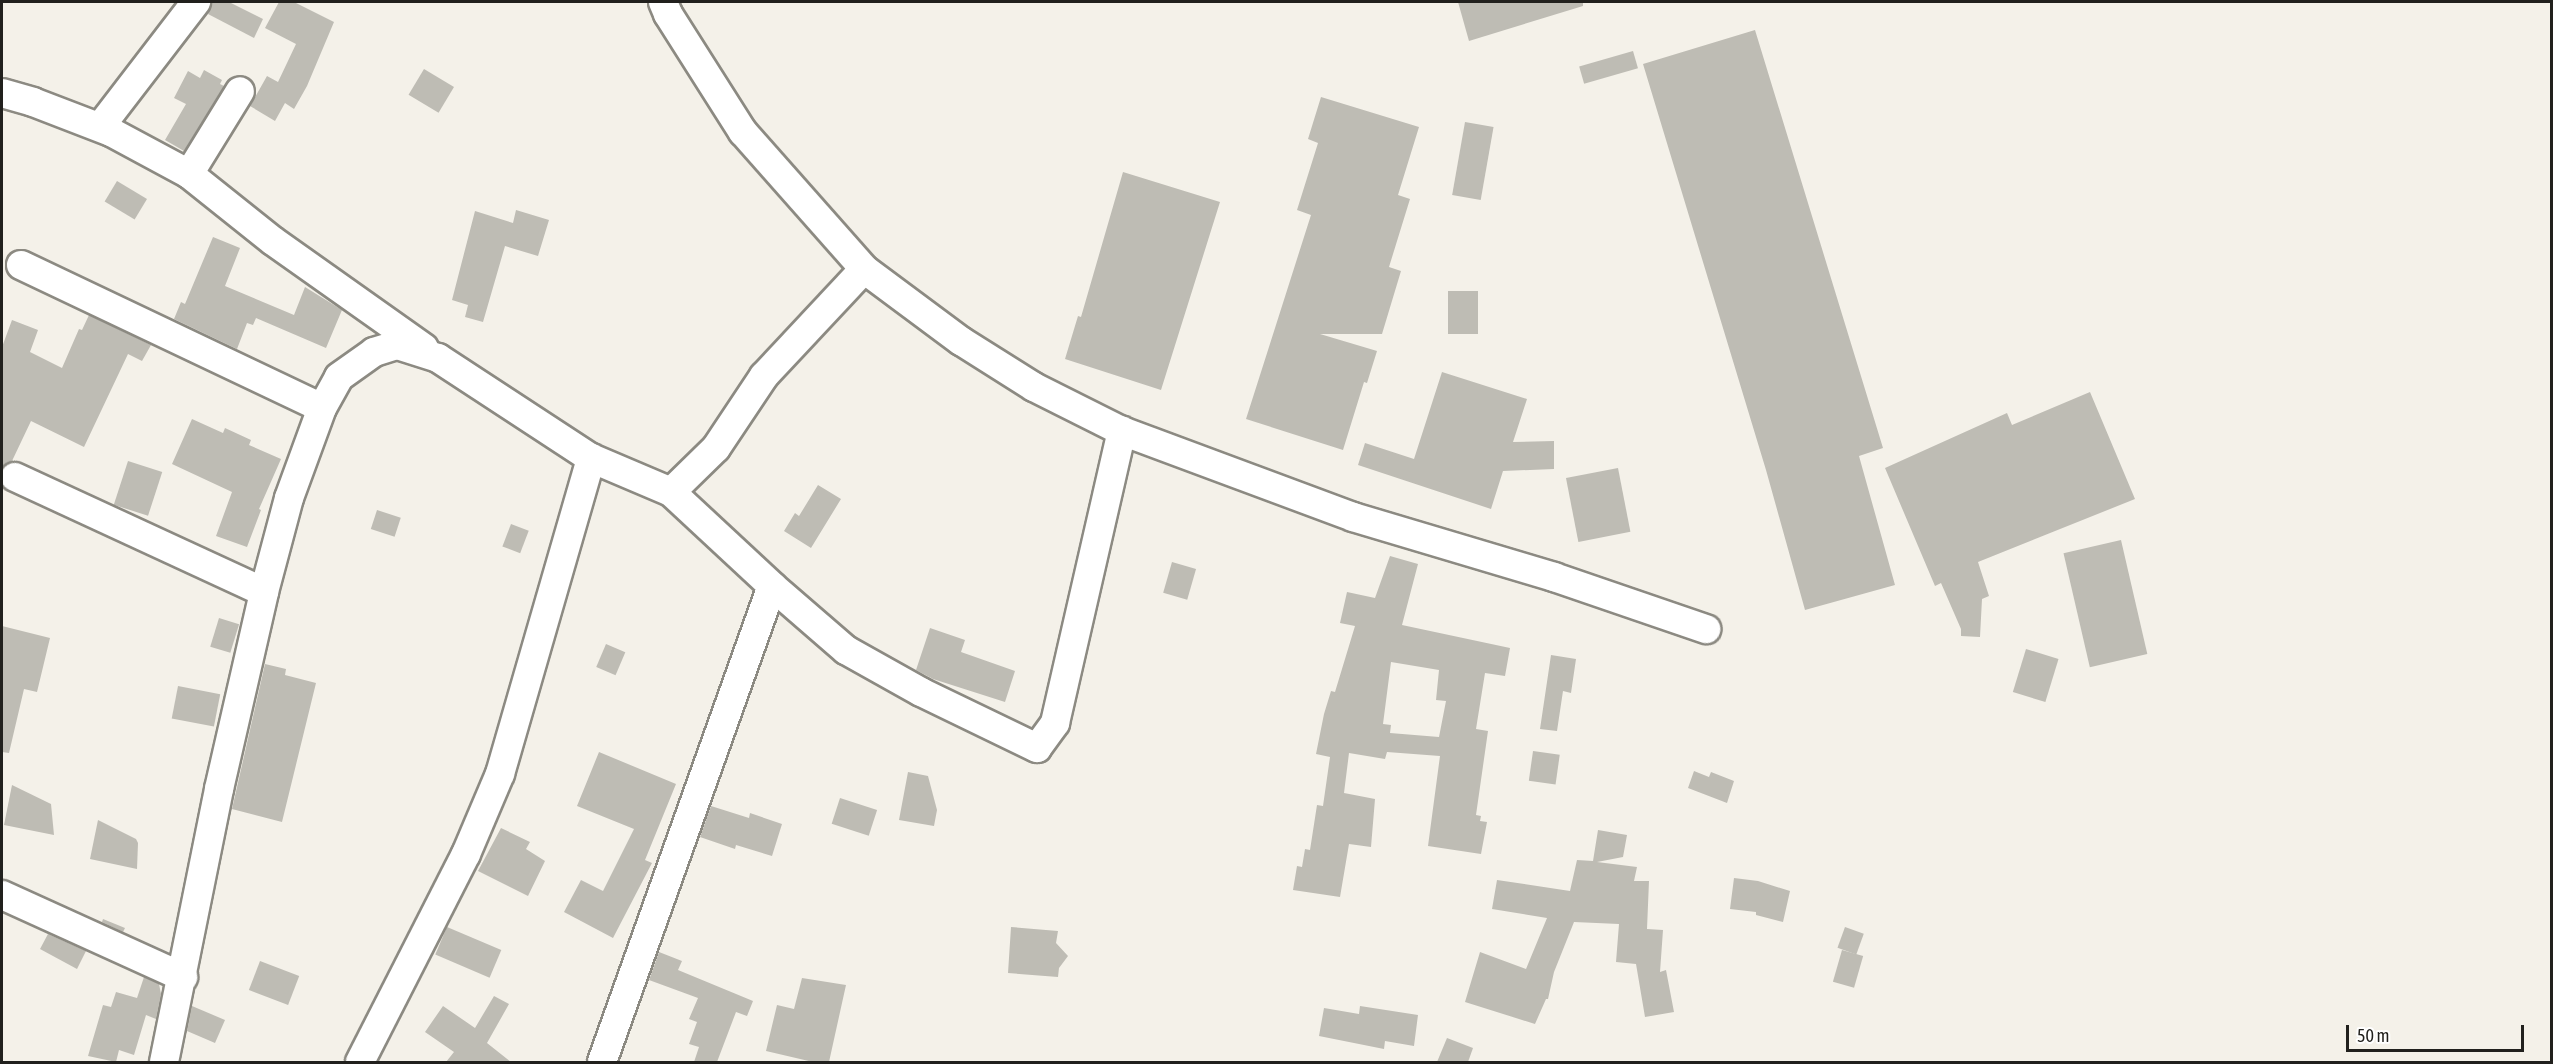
<!DOCTYPE html>
<html>
<head>
<meta charset="utf-8">
<style>
  body { margin:0 }
  #map { position:relative; width:2553px; height:1064px; overflow:hidden; background:#f4f1e9; font-family:"Asap Condensed",sans-serif }
  div>[style] { position:absolute }
  .building>* { inset:0; background:#bebcb4; transform-origin:0 0 }
  .roads { filter:drop-shadow(2px 0 #8c8a82) drop-shadow(-2px 0 #8c8a82) drop-shadow(0 2px #8c8a82) drop-shadow(0 -2px #8c8a82) }
  .minor>* { height:28px; margin:-14px; padding:0 14px; transform-origin:14px; border-radius:14px; background:#fff }
  span { translate:-50% -50%; white-space:nowrap; text-align:center; line-height:1.15; -webkit-text-stroke:4.5px #fff; paint-order:stroke }
  .frame { position:absolute; inset:0; border:3px solid #21201d; pointer-events:none }
  .scale { position:absolute; left:2346px; top:1025px; width:178px; height:27px; box-sizing:border-box; border:3px solid #21201d; border-top:0; padding-left:8px; font-size:18px; line-height:21px; white-space:nowrap; color:#21201d; -webkit-text-stroke:4px #fff; paint-order:stroke }
</style>
</head>
<body>
<div id="map">
  <div class="building">
    <div style="clip-path:polygon(212px 2px,229px 2px,263px 19px,254px 38px,208px 14px)"></div>
    <div style="clip-path:polygon(279px 2px,294px 2px,334px 22px,307px 86px,294px 109px,285px 103px,275px 121px,250px 106px,267px 76px,278px 82px,296px 44px,265px 28px)"></div>
    <div style="clip-path:polygon(1458px 2px,1583px 2px,1583px 6px,1469px 41px)"></div>
    <div style="clip-path:polygon(1755px 30px,1883px 448px,1859px 456px,1895px 585px,1805px 610px,1766px 470px,1643px 64px)"></div>
    <div style="left:1633px;top:51px;width:18px;height:56px;rotate:74deg"></div>
    <div style="left:424px;top:69px;width:35px;height:30px;rotate:31deg"></div>
    <div style="clip-path:polygon(204px 70px,222px 80px,220px 84px,224px 86px,184px 151px,165px 140px,186px 104px,174px 98px,188px 71px,200px 78px)"></div>
    <div style="clip-path:polygon(1321px 97px,1419px 127px,1398px 195px,1410px 199px,1389px 267px,1401px 271px,1382px 334px,1320px 334px,1377px 351px,1367px 383px,1364px 382px,1343px 450px,1246px 419px,1311px 215px,1297px 210px,1318px 143px,1308px 139px)"></div>
    <div style="left:1465px;top:122px;width:29px;height:74px;rotate:10deg"></div>
    <div style="clip-path:polygon(1123px 172px,1220px 202px,1161px 390px,1065px 359px,1078px 316px,1081px 317px)"></div>
    <div style="left:117px;top:181px;width:35px;height:24px;rotate:31deg"></div>
    <div style="clip-path:polygon(516px 210px,549px 220px,538px 256px,505px 246px,483px 322px,465px 317px,468px 305px,452px 300px,475px 211px,513px 223px)"></div>
    <div style="clip-path:polygon(213px 237px,240px 248px,225px 286px,294px 315px,305px 287px,342px 310px,326px 348px,256px 318px,253px 325px,247px 323px,237px 349px,174px 319px,181px 302px,185px 304px)"></div>
    <div style="left:1448px;top:291px;width:30px;height:43px"></div>
    <div style="clip-path:polygon(89px 315px,151px 345px,142px 361px,128px 354px,84px 447px,31px 421px,12px 461px,2px 468px,2px 347px,12px 320px,38px 330px,30px 352px,62px 368px,79px 329px,82px 330px)"></div>
    <div style="clip-path:polygon(1442px 372px,1527px 399px,1513px 442px,1554px 441px,1554px 469px,1503px 471px,1491px 509px,1358px 465px,1365px 443px,1414px 459px)"></div>
    <div style="clip-path:polygon(2090px 392px,2135px 499px,1978px 562px,1989px 596px,1982px 599px,1980px 637px,1961px 636px,1961px 629px,1941px 583px,1935px 586px,1885px 468px,2007px 413px,2012px 425px)"></div>
    <div style="clip-path:polygon(192px 419px,223px 433px,225px 428px,251px 440px,249px 445px,281px 459px,259px 509px,261px 510px,247px 547px,216px 536px,232px 492px,172px 464px)"></div>
    <div style="left:128px;top:461px;width:36px;height:46px;rotate:18deg"></div>
    <div style="left:1618px;top:468px;width:65px;height:53px;rotate:79deg"></div>
    <div style="clip-path:polygon(818px 485px,841px 499px,811px 548px,784px 531px,795px 513px,799px 516px)"></div>
    <div style="left:377px;top:510px;width:25px;height:20px;rotate:18deg"></div>
    <div style="left:511px;top:524px;width:19px;height:24px;rotate:21deg"></div>
    <div style="left:2121px;top:540px;width:117px;height:59px;rotate:77deg"></div>
    <div style="clip-path:polygon(evenodd,1390px 556px,1418px 564px,1402px 625px,1510px 648px,1505px 676px,1485px 673px,1476px 729px,1488px 731px,1476px 815px,1481px 816px,1480px 821px,1487px 822px,1481px 854px,1428px 846px,1440px 756px,1387px 752px,1385px 759px,1349px 753px,1344px 793px,1375px 799px,1371px 847px,1349px 844px,1340px 897px,1293px 890px,1297px 866px,1302px 867px,1305px 849px,1310px 850px,1317px 805px,1323px 806px,1330px 757px,1316px 754px,1324px 714px,1331px 691px,1335px 692px,1355px 626px,1340px 623px,1347px 592px,1375px 598px,1390px 556px,1391px 662px,1439px 670px,1436px 700px,1446px 701px,1439px 737px,1390px 733px,1391px 725px,1383px 724px,1391px 662px)"></div>
    <div style="left:1172px;top:562px;width:25px;height:32px;rotate:16deg"></div>
    <div style="left:219px;top:618px;width:21px;height:30px;rotate:17deg"></div>
    <div style="clip-path:polygon(2px 626px,50px 638px,37px 692px,24px 689px,9px 753px,2px 752px)"></div>
    <div style="clip-path:polygon(930px 628px,965px 640px,961px 652px,1015px 671px,1005px 702px,933px 679px,916px 670px)"></div>
    <div style="left:606px;top:644px;width:21px;height:25px;rotate:23deg"></div>
    <div style="left:2026px;top:649px;width:34px;height:45px;rotate:17deg"></div>
    <div style="clip-path:polygon(1551px 655px,1576px 659px,1571px 693px,1563px 691px,1557px 731px,1540px 729px)"></div>
    <div style="clip-path:polygon(265px 664px,286px 669px,285px 675px,316px 683px,282px 822px,232px 809px)"></div>
    <div style="left:178px;top:686px;width:43px;height:33px;rotate:11deg"></div>
    <div style="left:1533px;top:751px;width:27px;height:30px;rotate:8deg"></div>
    <div style="clip-path:polygon(599px 752px,676px 784px,645px 860px,652px 863px,613px 938px,564px 912px,581px 880px,603px 891px,634px 829px,577px 806px)"></div>
    <div style="clip-path:polygon(1694px 771px,1709px 777px,1711px 772px,1734px 781px,1727px 803px,1688px 788px)"></div>
    <div style="clip-path:polygon(908px 772px,928px 776px,937px 810px,934px 826px,899px 820px)"></div>
    <div style="clip-path:polygon(12px 785px,51px 804px,54px 835px,4px 825px)"></div>
    <div style="left:840px;top:798px;width:39px;height:27px;rotate:18deg"></div>
    <div style="clip-path:polygon(711px 806px,749px 818px,750px 813px,782px 824px,772px 856px,736px 845px,735px 849px,700px 837px)"></div>
    <div style="clip-path:polygon(98px 820px,136px 839px,138px 843px,137px 869px,90px 859px)"></div>
    <div style="clip-path:polygon(501px 828px,530px 842px,526px 849px,545px 861px,528px 896px,478px 871px)"></div>
    <div style="clip-path:polygon(1598px 830px,1627px 835px,1623px 857px,1597px 862px,1637px 867px,1634px 881px,1649px 881px,1647px 929px,1663px 930px,1660px 972px,1666px 970px,1674px 1012px,1645px 1017px,1636px 964px,1616px 962px,1619px 924px,1574px 922px,1554px 972px,1548px 999px,1546px 999px,1535px 1024px,1465px 1002px,1480px 952px,1526px 969px,1547px 918px,1492px 909px,1497px 880px,1570px 891px,1577px 860px,1593px 861px)"></div>
    <div style="clip-path:polygon(1734px 878px,1758px 881px,1790px 891px,1783px 922px,1756px 915px,1756px 912px,1730px 909px)"></div>
    <div style="clip-path:polygon(103px 919px,125px 928px,123px 932px,102px 922px)"></div>
    <div style="left:447px;top:927px;width:59px;height:30px;rotate:23deg"></div>
    <div style="clip-path:polygon(1011px 927px,1058px 931px,1056px 943px,1068px 956px,1059px 968px,1058px 977px,1008px 973px)"></div>
    <div style="left:1845px;top:927px;width:20px;height:22px;rotate:20deg"></div>
    <div style="clip-path:polygon(48px 934px,86px 951px,77px 969px,40px 949px)"></div>
    <div style="left:1842px;top:950px;width:22px;height:33px;rotate:16deg"></div>
    <div style="clip-path:polygon(659px 952px,682px 961px,678px 970px,753px 1001px,747px 1016px,736px 1012px,717px 1062px,694px 1062px,699px 1047px,689px 1044px,697px 1022px,689px 1019px,698px 998px,649px 980px)"></div>
    <div style="left:260px;top:961px;width:42px;height:31px;rotate:21deg"></div>
    <div style="clip-path:polygon(144px 977px,159px 984px,161px 994px,156px 1019px,146px 1015px,134px 1055px,119px 1050px,116px 1062px,88px 1056px,103px 1005px,111px 1007px,116px 992px,137px 998px)"></div>
    <div style="clip-path:polygon(802px 978px,846px 985px,829px 1062px,813px 1062px,766px 1051px,777px 1005px,794px 1009px)"></div>
    <div style="clip-path:polygon(494px 996px,509px 1004px,487px 1043px,511px 1062px,446px 1062px,454px 1052px,425px 1032px,443px 1006px,475px 1028px)"></div>
    <div style="clip-path:polygon(192px 1006px,225px 1020px,215px 1043px,187px 1031px)"></div>
    <div style="clip-path:polygon(1360px 1006px,1418px 1015px,1414px 1046px,1385px 1041px,1384px 1049px,1319px 1036px,1324px 1008px,1359px 1014px)"></div>
    <div style="clip-path:polygon(1447px 1038px,1473px 1048px,1468px 1062px,1437px 1062px)"></div>
  </div>
  <div class="roads">
    <div class="minor">
      <div style="left:663px;top:2px;width:13px;rotate:67deg"></div>
      <div style="left:668px;top:14px;width:140px;rotate:57.6deg"></div>
      <div style="left:743px;top:132px;width:183px;rotate:48.5deg"></div>
      <div style="left:864px;top:269px;width:121px;rotate:36.6deg"></div>
      <div style="left:961px;top:341px;width:86px;rotate:32.2deg"></div>
      <div style="left:1034px;top:387px;width:98px;rotate:26.6deg"></div>
      <div style="left:1122px;top:431px;width:246px;rotate:20.4deg"></div>
      <div style="left:1353px;top:517px;width:210px;rotate:16.6deg"></div>
      <div style="left:1554px;top:577px;width:161px;rotate:18.9deg"></div>
      <div style="left:2px;top:93px;width:32px;rotate:16deg"></div>
      <div style="left:33px;top:102px;width:84px;rotate:21deg"></div>
      <div style="left:111px;top:132px;width:89px;rotate:28.3deg"></div>
      <div style="left:189px;top:174px;width:107px;rotate:38.6deg"></div>
      <div style="left:273px;top:241px;width:185px;rotate:35.3deg"></div>
      <div style="left:100px;top:127px;width:158px;rotate:-52.5deg"></div>
      <div style="left:189px;top:174px;width:97px;rotate:-58.4deg"></div>
      <div style="left:21px;top:265px;width:333px;rotate:25.4deg"></div>
      <div style="left:15px;top:477px;width:274px;rotate:24.8deg"></div>
      <div style="left:671px;top:492px;width:63px;rotate:-44.4deg"></div>
      <div style="left:716px;top:448px;width:87px;rotate:-56.3deg"></div>
      <div style="left:764px;top:376px;width:146px;rotate:-46.9deg"></div>
      <div style="left:2px;top:895px;width:199px;rotate:24.4deg"></div>
      <div style="left:164px;top:1062px;width:278px;rotate:-78.6deg"></div>
      <div style="left:219px;top:789px;width:202px;rotate:-77.1deg"></div>
      <div style="left:264px;top:592px;width:97px;rotate:-75.1deg"></div>
      <div style="left:289px;top:498px;width:96px;rotate:-69.9deg"></div>
      <div style="left:322px;top:408px;width:35px;rotate:-61deg"></div>
      <div style="left:339px;top:377px;width:43px;rotate:-35.5deg"></div>
      <div style="left:374px;top:352px;width:24px;rotate:-17deg"></div>
      <div style="left:397px;top:345px;width:43px;rotate:17.6deg"></div>
      <div style="left:438px;top:358px;width:183px;rotate:33.2deg"></div>
      <div style="left:591px;top:458px;width:87px;rotate:23deg"></div>
      <div style="left:671px;top:492px;width:138px;rotate:42.9deg"></div>
      <div style="left:772px;top:586px;width:98px;rotate:40.9deg"></div>
      <div style="left:846px;top:650px;width:86px;rotate:29.2deg"></div>
      <div style="left:921px;top:692px;width:129px;rotate:25.8deg"></div>
      <div style="left:1037px;top:748px;width:31px;rotate:-54deg"></div>
      <div style="left:1055px;top:723px;width:300px;rotate:-77.1deg"></div>
      <div style="left:360px;top:1062px;width:233px;rotate:-63deg"></div>
      <div style="left:466px;top:854px;width:87px;rotate:-67deg"></div>
      <div style="left:500px;top:774px;width:329px;rotate:-73.9deg"></div>
      <div style="left:602px;top:1062px;width:505px;rotate:-70.35deg"></div>
    </div>
  </div>
  <div class="frame"></div>
  <div class="scale">50 m</div>
</div>
</body>
</html>
